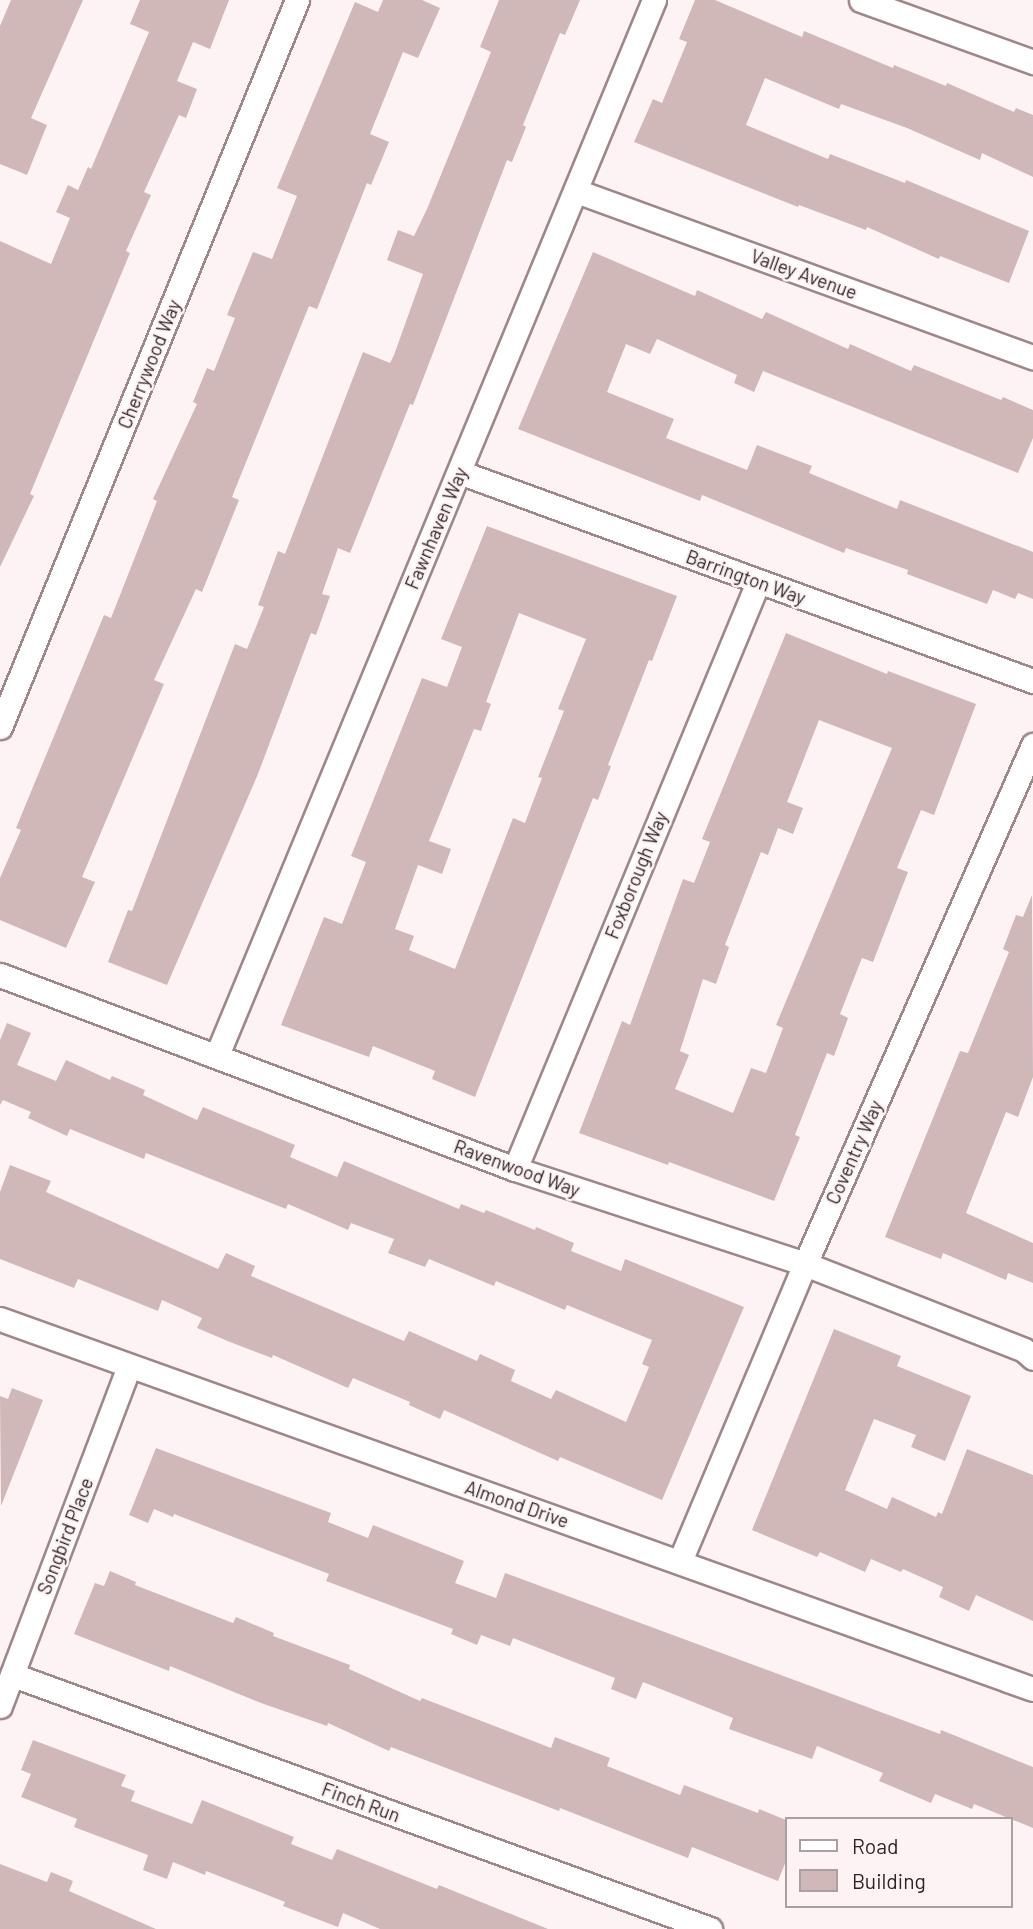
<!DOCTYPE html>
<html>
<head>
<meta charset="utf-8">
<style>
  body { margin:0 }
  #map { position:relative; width:1033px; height:1929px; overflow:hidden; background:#fef3f4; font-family:Barlow,sans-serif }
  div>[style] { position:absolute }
  .building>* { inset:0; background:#d0b8b9 }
  .roads { filter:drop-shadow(2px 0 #9e8788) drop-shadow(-2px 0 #9e8788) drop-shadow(0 2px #9e8788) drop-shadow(0 -2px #9e8788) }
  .minor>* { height:23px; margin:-11.5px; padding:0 11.5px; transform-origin:11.5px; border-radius:11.5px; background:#fff }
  span { translate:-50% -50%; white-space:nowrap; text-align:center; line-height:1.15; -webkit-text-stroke:5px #fef3f4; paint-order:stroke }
  .street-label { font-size:19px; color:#2d2425 }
  .legend { position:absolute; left:785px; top:1817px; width:228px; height:91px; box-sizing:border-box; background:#fef3f4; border:2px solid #aaa0a1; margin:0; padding:9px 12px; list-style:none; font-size:21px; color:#2d2425 }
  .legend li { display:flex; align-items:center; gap:14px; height:35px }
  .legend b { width:35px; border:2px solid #aaa0a1 }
</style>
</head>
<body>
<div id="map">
  <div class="building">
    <div style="clip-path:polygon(11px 0,83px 0,31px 118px,47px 125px,27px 175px,0 164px,0 26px)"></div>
    <div style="clip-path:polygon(140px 0,229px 0,210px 49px,193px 42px,177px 81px,197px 89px,186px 118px,179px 115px,144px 192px,151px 195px,126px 251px,130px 253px,30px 494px,34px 496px,0 567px,0 241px,51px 264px,70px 218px,56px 212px,68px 185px,78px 190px,88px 167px,91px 169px,149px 32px,130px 24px)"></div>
    <div style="clip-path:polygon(383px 0,422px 0,440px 8px,418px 58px,403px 52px,370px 134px,389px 142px,371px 185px,367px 183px,317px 309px,309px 306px,232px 497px,239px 500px,202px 592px,196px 589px,154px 680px,164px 684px,82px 877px,95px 882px,66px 948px,0 920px,0 878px,21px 830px,16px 828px,104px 615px,111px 618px,157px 501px,153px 499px,197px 404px,193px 402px,207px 368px,214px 371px,235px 318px,227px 315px,253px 252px,272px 259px,297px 196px,277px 188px,355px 2px,378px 12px)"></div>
    <div style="clip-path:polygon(499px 0,580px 0,565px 35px,560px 33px,523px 125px,526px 127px,512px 162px,507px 160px,413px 405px,410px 404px,350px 553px,338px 548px,322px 594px,330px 596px,316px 635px,311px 633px,258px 774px,167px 985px,108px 962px,128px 910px,132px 911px,235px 644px,247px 649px,264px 607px,258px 605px,278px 551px,285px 554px,363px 352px,390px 363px,394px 355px,423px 274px,387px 260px,398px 230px,414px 236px,427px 209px,491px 52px,480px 47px)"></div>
    <div style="clip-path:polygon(695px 0,715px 0,802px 37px,804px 31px,893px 68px,894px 65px,946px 86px,947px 83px,1014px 112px,1016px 108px,1033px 115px,1033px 177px,982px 153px,980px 160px,907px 128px,841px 104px,839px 109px,765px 78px,746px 125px,828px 159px,830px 154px,905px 183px,906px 180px,1029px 231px,1009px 283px,940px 256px,939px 259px,867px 227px,866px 230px,799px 205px,798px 207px,634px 142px,653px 99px,662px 103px,687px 42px,679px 39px)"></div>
    <div style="clip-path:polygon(593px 252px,695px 296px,697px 290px,762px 319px,766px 312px,848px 349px,850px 344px,911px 371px,914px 365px,1001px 400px,1003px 397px,1033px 410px,1033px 438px,1018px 473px,763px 371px,754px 392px,734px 383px,737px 375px,657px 339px,650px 354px,626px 344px,607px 392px,674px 419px,666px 438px,747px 470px,757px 445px,812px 466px,809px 473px,897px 509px,900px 500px,1033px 552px,1033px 599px,1018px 593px,1015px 599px,993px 590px,987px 604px,907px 574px,908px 570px,846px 548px,844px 553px,702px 495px,700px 501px,518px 429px)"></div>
    <div style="clip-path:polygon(evenodd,487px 526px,677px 596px,652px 661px,649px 660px,608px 765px,611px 766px,598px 800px,593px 798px,475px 1097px,432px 1079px,435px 1071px,373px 1046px,369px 1057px,281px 1025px,324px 917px,342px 924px,366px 862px,351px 856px,422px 678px,447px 687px,462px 647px,441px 639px,487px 526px,519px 613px,586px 639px,558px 709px,564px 711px,538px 777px,542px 778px,525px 823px,513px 818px,455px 969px,409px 950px,414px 936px,395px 929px,418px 865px,442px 874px,451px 849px,429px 841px,474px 729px,481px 731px,491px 704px,486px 702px,519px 613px)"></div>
    <div style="clip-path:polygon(evenodd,786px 633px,887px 674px,888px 671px,976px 704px,934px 815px,921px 810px,897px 868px,908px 872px,873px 962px,862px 958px,840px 1014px,848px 1018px,834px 1056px,827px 1053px,795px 1135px,800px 1137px,774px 1201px,669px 1162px,668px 1165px,579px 1133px,622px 1021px,630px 1025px,683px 879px,694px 883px,710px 842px,702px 839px,786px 633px,819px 720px,892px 748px,776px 1025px,783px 1028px,766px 1073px,751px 1068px,733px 1113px,675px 1089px,689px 1055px,680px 1051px,703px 979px,716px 984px,729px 947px,725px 945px,761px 852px,768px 855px,778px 828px,793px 834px,803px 808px,787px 802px,819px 720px)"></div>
    <div style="clip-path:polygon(1032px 895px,1033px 1077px,1018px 1117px,1006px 1112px,966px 1213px,1033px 1243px,1033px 1283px,1008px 1273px,1006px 1280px,943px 1253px,941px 1259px,885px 1237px,960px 1051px,968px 1053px,1009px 952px,1003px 949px,1016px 915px,1023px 917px)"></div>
    <div style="clip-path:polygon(7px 1023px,31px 1033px,17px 1065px,56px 1081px,66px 1060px,110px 1080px,112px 1076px,145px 1090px,143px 1095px,197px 1120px,203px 1107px,295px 1145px,290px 1157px,337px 1177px,344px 1161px,459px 1209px,461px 1204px,484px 1213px,486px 1210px,535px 1230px,536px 1227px,574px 1243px,571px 1251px,621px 1271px,625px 1259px,744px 1307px,662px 1500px,560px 1457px,558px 1461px,444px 1410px,440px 1419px,409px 1405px,410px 1402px,353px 1378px,348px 1388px,273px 1355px,272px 1358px,230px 1342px,197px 1328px,202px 1318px,162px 1300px,158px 1311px,78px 1279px,74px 1288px,0 1259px,0 1192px,10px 1165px,51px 1181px,46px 1192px,218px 1269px,226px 1253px,255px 1266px,251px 1276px,404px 1341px,409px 1331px,477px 1361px,480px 1354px,515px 1370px,511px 1381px,551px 1399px,556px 1390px,626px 1422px,649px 1367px,642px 1364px,652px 1340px,567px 1305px,565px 1310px,496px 1281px,494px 1286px,429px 1259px,425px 1267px,388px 1253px,394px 1239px,351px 1223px,348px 1230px,288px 1204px,286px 1209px,146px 1153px,144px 1159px,70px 1129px,67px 1136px,28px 1118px,31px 1112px,3px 1100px,0 1105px,0 1040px)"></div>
    <div style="clip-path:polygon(834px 1329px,901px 1356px,897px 1366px,971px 1396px,945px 1461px,911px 1447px,916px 1435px,874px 1419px,845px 1490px,887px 1509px,892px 1497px,936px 1517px,938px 1512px,942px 1514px,967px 1449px,1033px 1475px,1033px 1621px,976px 1595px,969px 1611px,939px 1597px,943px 1587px,903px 1569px,901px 1572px,871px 1559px,865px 1572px,820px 1552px,817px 1557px,752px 1530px)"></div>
    <div style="clip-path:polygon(12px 1388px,43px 1400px,1px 1506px,0 1396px,8px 1399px)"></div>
    <div style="clip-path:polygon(156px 1448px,331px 1513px,328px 1522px,368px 1538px,373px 1525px,464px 1561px,455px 1583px,496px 1598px,505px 1573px,940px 1734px,941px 1730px,1033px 1767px,1033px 1828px,974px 1804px,972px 1809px,935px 1794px,931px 1803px,879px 1781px,883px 1773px,817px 1746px,812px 1759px,729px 1729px,733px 1718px,643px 1682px,636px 1699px,611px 1689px,615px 1678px,513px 1638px,510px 1646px,481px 1635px,477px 1645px,451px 1634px,453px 1629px,326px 1581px,329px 1574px,174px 1514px,173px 1517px,154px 1509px,148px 1523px,129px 1515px)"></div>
    <div style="clip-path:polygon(110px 1571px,136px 1582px,135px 1585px,233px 1623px,236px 1617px,274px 1633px,273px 1636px,350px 1665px,349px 1669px,420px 1701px,422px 1698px,551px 1748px,555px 1737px,610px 1758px,607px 1766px,680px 1795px,684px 1785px,758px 1813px,759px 1809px,786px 1820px,786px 1861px,778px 1881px,692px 1847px,688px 1858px,560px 1808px,559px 1811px,391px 1747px,389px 1751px,328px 1723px,327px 1726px,261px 1703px,170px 1666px,169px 1671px,74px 1634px,95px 1583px,104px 1586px)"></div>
    <div style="clip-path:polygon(33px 1740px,126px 1775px,121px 1786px,135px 1791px,131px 1801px,192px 1824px,202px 1800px,294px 1837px,291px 1844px,332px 1860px,337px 1849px,437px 1889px,439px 1885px,548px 1929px,380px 1929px,343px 1913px,338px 1927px,283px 1906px,285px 1902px,206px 1871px,205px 1875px,173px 1862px,167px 1879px,143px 1870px,148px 1855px,74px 1827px,77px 1819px,21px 1797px,31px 1774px,21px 1770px)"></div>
    <div style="clip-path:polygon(0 1864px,47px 1882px,51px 1872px,73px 1881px,69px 1891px,156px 1929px,0 1929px)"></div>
  </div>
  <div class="roads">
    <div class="minor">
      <div style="left:861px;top:0;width:183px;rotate:19.8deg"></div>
      <div style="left:576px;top:191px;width:486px;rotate:20deg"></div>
      <div style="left:459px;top:472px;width:611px;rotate:20.01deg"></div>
      <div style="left:0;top:727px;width:785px;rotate:-67.78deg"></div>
      <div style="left:0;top:975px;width:550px;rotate:20.64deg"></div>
      <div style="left:515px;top:1169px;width:305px;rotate:18.1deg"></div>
      <div style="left:805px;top:1264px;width:235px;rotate:21.4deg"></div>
      <div style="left:1024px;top:1350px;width:12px;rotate:42deg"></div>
      <div style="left:217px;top:1055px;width:1142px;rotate:-67.5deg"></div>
      <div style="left:515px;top:1169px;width:635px;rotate:-67.51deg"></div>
      <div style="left:0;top:1319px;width:1097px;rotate:19.71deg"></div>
      <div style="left:680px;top:1561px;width:322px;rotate:-67.2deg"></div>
      <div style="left:805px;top:1264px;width:567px;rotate:-66.28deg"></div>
      <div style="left:13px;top:1675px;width:742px;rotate:20.02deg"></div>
      <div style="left:0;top:1706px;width:363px;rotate:-69.2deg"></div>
    </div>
  </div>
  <div class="street-label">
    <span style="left:804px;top:274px;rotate:20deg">Valley Avenue</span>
    <span style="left:149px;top:364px;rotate:-68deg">Cherrywood Way</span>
    <span style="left:436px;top:528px;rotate:-67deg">Fawnhaven Way</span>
    <span style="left:746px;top:577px;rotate:20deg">Barrington Way</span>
    <span style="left:636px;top:875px;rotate:-68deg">Foxborough Way</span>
    <span style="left:854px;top:1152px;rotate:-66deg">Coventry Way</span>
    <span style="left:517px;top:1168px;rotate:20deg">Ravenwood Way</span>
    <span style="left:517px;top:1504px;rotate:19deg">Almond Drive</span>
    <span style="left:65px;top:1536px;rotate:-69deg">Songbird Place</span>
    <span style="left:361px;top:1802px;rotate:20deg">Finch Run</span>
  </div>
  <ul class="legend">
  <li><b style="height:9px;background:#fff"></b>Road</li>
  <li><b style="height:19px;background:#d0b8b9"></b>Building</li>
  </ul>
</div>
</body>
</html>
